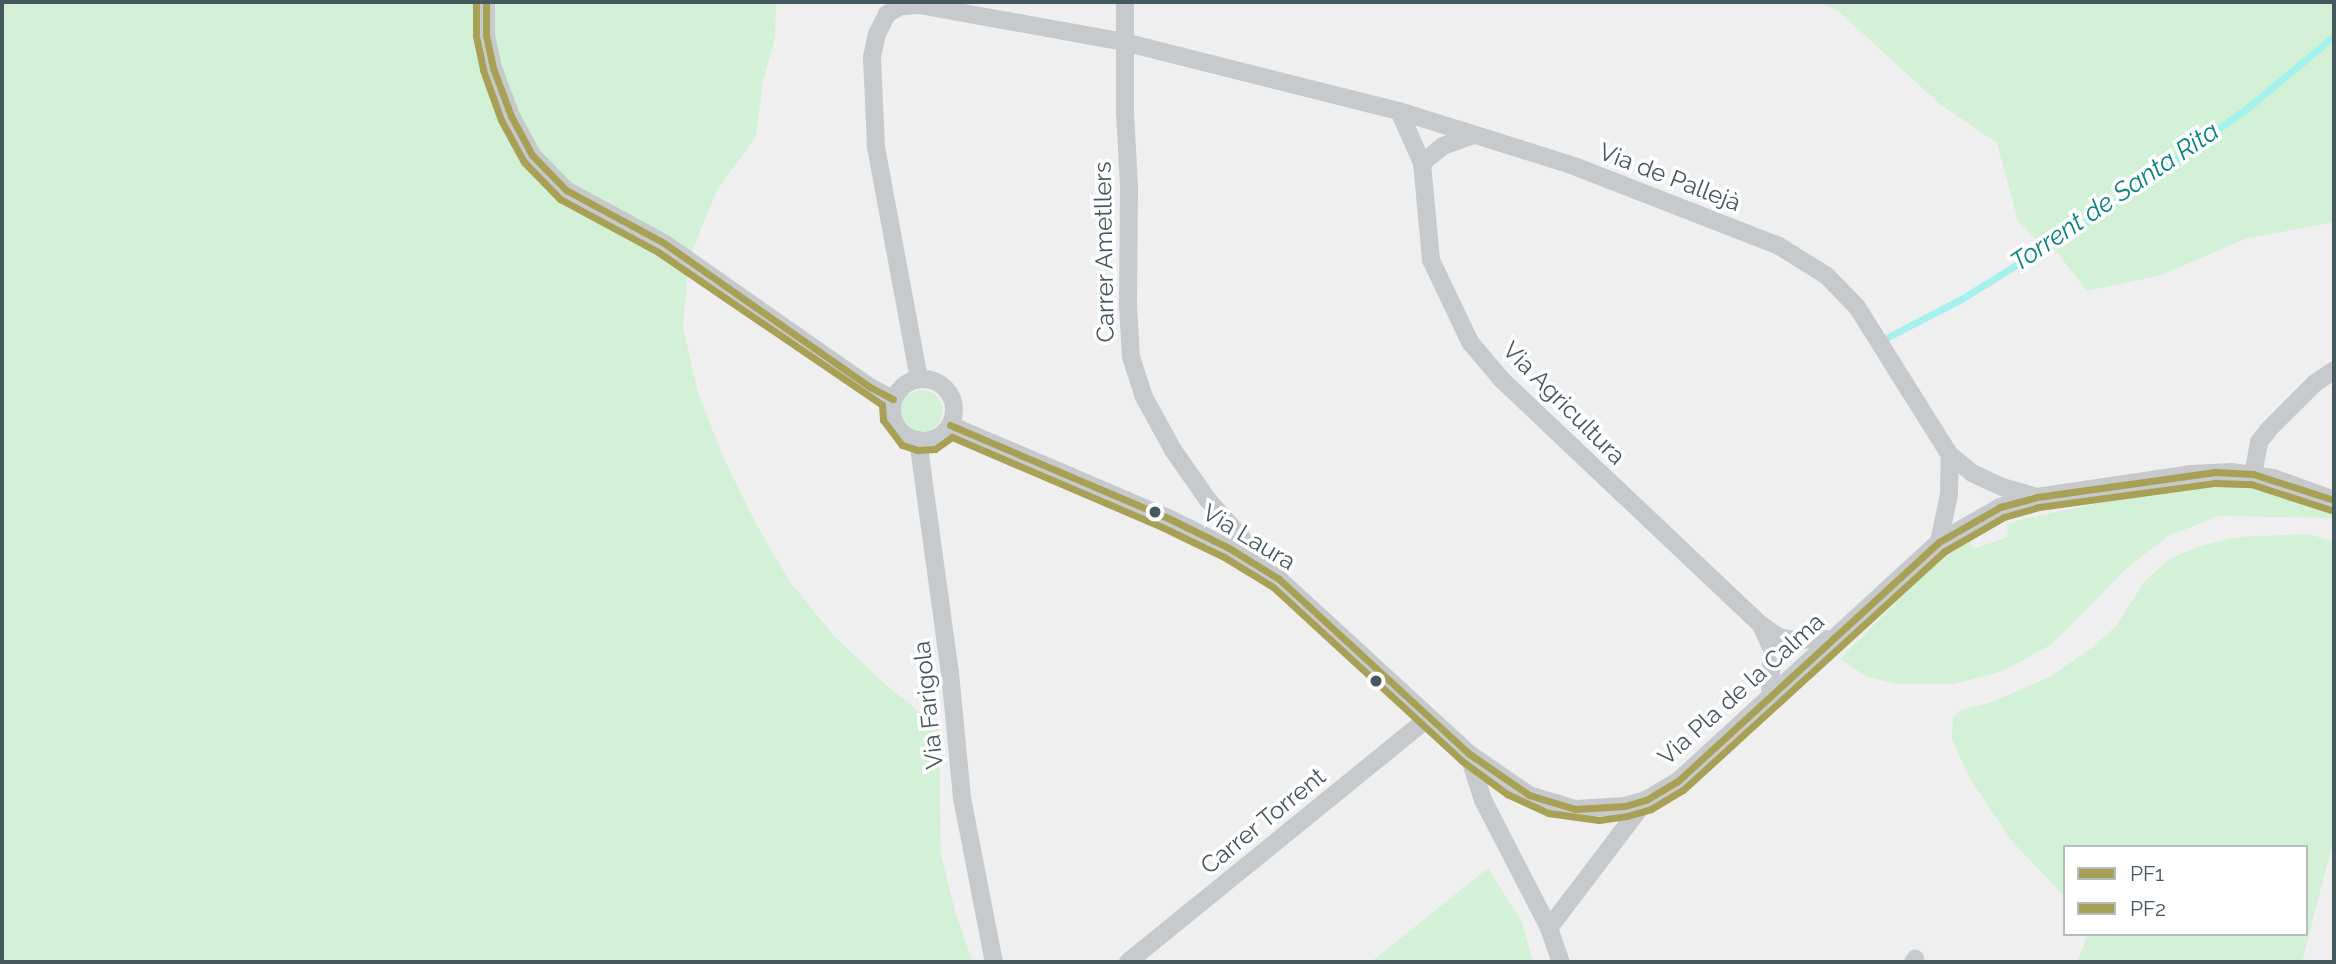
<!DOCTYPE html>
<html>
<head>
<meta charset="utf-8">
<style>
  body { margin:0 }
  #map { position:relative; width:2336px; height:964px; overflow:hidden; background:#f0efef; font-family:Raleway,sans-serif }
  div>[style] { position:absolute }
  .green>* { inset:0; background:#d2f1d6 }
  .round { border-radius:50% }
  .stream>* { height:7px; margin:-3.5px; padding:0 3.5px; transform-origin:3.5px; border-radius:3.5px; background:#a4f1ee }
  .street>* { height:18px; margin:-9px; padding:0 9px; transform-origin:9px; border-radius:9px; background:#c6cacc }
  .street>.ring { margin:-9px; padding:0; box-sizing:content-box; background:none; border:18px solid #c6cacc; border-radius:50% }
  .bus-1>* { height:7px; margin:-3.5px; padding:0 3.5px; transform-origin:3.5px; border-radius:3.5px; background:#a8a055 }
  .bus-2>* { height:7px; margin:-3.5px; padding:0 3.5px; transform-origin:3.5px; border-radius:3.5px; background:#a8a055 }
  .dots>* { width:19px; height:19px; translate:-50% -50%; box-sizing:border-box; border:4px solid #fff; border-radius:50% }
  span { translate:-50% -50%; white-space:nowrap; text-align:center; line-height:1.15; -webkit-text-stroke:7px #fff; paint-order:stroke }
  .street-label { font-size:24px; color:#45585d }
  .water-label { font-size:26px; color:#07827d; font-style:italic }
  .frame { position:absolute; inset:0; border:4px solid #45585d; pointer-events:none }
  .legend { position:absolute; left:2063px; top:845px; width:245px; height:91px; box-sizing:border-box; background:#fff; border:2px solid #b5bcbe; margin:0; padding:9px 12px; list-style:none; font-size:21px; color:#45585d }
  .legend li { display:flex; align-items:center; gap:14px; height:35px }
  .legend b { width:35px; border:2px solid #b5bcbe }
</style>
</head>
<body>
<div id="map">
  <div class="green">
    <div style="clip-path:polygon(2px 2px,776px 2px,775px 38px,763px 82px,756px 136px,716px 192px,689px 259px,683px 327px,698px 393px,724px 459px,755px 522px,790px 582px,834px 636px,885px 684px,939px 728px,941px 855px,956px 915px,973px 962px,2px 962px)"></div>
    <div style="clip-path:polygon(1818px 2px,2334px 2px,2334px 222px,2245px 239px,2162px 275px,2087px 291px,2056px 251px,2041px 244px,2018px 221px,1997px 143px,1940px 104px,1838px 11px)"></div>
    <div class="round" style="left:901px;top:390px;width:42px;height:42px"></div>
    <div style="clip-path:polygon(2216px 485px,2256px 489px,2334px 514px,2334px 518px,2219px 516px,2168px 536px,2128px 567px,2052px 644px,2003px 671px,1954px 684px,1899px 684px,1867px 677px,1840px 659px,1940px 558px,1969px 539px,1973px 549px,2008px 537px,2007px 524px,2027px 518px,2165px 490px)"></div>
    <div style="clip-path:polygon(2307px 534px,2334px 541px,2334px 838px,2302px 962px,2077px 962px,2088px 934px,2306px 934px,2306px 847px,2065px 847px,2065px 897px,2011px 840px,1970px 779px,1952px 739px,1953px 717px,1961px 710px,1989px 703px,2048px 678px,2093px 647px,2116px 626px,2145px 581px,2169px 559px,2197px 547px,2237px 537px)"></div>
    <div style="clip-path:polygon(1488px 868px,1522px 922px,1533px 962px,1371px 962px)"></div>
  </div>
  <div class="stream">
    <div style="left:1884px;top:339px;width:89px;rotate:-27.4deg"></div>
    <div style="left:1963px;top:298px;width:155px;rotate:-31.8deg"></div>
    <div style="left:2095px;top:216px;width:185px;rotate:-35.3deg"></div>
    <div style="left:2246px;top:109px;width:114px;rotate:-39.7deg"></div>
  </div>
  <div class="street">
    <div style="left:486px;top:2px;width:33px;rotate:90deg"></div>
    <div style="left:486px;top:35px;width:34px;rotate:78deg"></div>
    <div style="left:493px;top:68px;width:51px;rotate:69.4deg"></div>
    <div style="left:511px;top:116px;width:44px;rotate:61.7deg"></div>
    <div style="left:532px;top:155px;width:49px;rotate:45.8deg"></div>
    <div style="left:566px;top:190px;width:111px;rotate:28.4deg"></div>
    <div style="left:664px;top:243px;width:251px;rotate:35deg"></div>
    <div style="left:870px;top:387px;width:26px;rotate:28deg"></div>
    <div style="left:1125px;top:2px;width:110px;rotate:90deg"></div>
    <div style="left:1125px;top:112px;width:75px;rotate:86.9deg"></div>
    <div style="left:1129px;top:187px;width:119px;rotate:90.5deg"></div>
    <div style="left:1128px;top:306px;width:51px;rotate:86.6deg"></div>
    <div style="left:1131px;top:357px;width:42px;rotate:72deg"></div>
    <div style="left:1144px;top:397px;width:60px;rotate:61.3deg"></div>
    <div style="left:1173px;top:450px;width:61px;rotate:55deg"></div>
    <div style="left:1208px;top:500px;width:86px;rotate:48.3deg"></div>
    <div style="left:1399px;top:111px;width:57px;rotate:66.1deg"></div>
    <div style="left:1422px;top:163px;width:97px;rotate:84.7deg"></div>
    <div style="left:1431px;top:260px;width:91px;rotate:64.6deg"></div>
    <div style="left:1470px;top:342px;width:50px;rotate:49.9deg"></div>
    <div style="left:1502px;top:380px;width:357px;rotate:43.4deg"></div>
    <div style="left:1761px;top:625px;width:22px;rotate:34deg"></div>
    <div style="left:1779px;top:637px;width:14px;rotate:12deg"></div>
    <div style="left:1793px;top:640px;width:40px;rotate:-1.4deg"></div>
    <div style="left:1422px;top:163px;width:27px;rotate:-39deg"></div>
    <div style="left:1443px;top:146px;width:30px;rotate:-20deg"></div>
    <div style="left:919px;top:379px;width:237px;rotate:-100.5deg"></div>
    <div style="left:876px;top:146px;width:89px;rotate:-92.6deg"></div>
    <div style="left:872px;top:57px;width:24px;rotate:-78deg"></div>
    <div style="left:877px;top:34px;width:22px;rotate:-63deg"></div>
    <div style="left:887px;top:14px;width:16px;rotate:-30deg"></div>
    <div style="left:901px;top:6px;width:18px;rotate:-3deg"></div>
    <div style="left:919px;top:5px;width:208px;rotate:10.2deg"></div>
    <div style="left:1124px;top:42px;width:284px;rotate:14.1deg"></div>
    <div style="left:1399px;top:111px;width:183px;rotate:17.4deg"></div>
    <div style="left:1574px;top:166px;width:220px;rotate:21.3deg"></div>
    <div style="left:1779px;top:246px;width:57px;rotate:32deg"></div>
    <div style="left:1827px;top:276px;width:43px;rotate:45.9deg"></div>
    <div style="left:1857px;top:307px;width:175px;rotate:57.9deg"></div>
    <div style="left:1950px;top:455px;width:28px;rotate:39deg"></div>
    <div style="left:1972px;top:473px;width:33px;rotate:25deg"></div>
    <div style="left:2002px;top:487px;width:36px;rotate:16deg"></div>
    <div style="left:2037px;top:497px;width:155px;rotate:-8.5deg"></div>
    <div style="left:2190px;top:474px;width:42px;rotate:-2.7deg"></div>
    <div style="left:2232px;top:472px;width:41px;rotate:8.3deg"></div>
    <div style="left:2273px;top:478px;width:65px;rotate:19.8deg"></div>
    <div class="ring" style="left:892px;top:379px;width:44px;height:44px"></div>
    <div style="left:950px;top:425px;width:235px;rotate:23.1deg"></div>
    <div style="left:1166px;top:517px;width:70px;rotate:26.2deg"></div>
    <div style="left:1229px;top:548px;width:59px;rotate:31.8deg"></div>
    <div style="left:1279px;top:579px;width:257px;rotate:42.6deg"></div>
    <div style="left:1468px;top:753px;width:74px;rotate:34.5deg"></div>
    <div style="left:1529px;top:795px;width:48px;rotate:16.9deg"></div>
    <div style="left:1575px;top:809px;width:50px;rotate:-3.4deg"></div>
    <div style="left:1625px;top:806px;width:22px;rotate:-16deg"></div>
    <div style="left:1646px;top:800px;width:37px;rotate:-31deg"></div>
    <div style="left:1678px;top:781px;width:354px;rotate:-42.5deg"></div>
    <div style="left:1939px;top:542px;width:70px;rotate:-29.8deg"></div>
    <div style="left:2000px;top:507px;width:38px;rotate:-15deg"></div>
    <div style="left:918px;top:440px;width:235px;rotate:82.2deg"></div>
    <div style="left:950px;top:673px;width:126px;rotate:84.5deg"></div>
    <div style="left:962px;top:798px;width:167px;rotate:79deg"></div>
    <div style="left:2253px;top:474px;width:33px;rotate:-79deg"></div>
    <div style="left:2259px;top:442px;width:16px;rotate:-52deg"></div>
    <div style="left:2269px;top:429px;width:65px;rotate:-45deg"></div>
    <div style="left:2315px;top:383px;width:23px;rotate:-34deg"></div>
    <div style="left:1939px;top:542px;width:49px;rotate:-78.2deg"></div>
    <div style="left:1949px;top:494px;width:39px;rotate:-89deg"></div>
    <div style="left:1761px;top:625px;width:27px;rotate:66deg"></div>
    <div style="left:1772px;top:650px;width:47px;rotate:92.4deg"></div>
    <div style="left:1468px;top:753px;width:49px;rotate:72.3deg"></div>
    <div style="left:1483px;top:800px;width:144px;rotate:62.7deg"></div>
    <div style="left:1549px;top:928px;width:36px;rotate:71deg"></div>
    <div style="left:1549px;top:928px;width:161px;rotate:-52.8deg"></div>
    <div style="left:1128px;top:962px;width:388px;rotate:-39.1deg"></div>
    <div style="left:1913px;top:962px;width:4px;rotate:-56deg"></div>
  </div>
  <div class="bus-1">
    <div style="left:486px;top:2px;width:33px;rotate:90deg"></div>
    <div style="left:486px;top:35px;width:34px;rotate:78deg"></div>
    <div style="left:493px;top:68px;width:51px;rotate:69.4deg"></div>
    <div style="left:511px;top:116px;width:44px;rotate:61.7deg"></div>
    <div style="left:532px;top:155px;width:49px;rotate:45.8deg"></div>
    <div style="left:566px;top:190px;width:111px;rotate:28.4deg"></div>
    <div style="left:664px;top:243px;width:251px;rotate:35deg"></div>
    <div style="left:870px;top:387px;width:26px;rotate:28deg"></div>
    <div style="left:950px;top:425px;width:235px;rotate:23.1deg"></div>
    <div style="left:1166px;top:517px;width:70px;rotate:26.2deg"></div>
    <div style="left:1229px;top:548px;width:59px;rotate:31.8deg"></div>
    <div style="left:1279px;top:579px;width:257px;rotate:42.6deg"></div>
    <div style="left:1468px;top:753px;width:74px;rotate:34.5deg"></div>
    <div style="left:1529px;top:795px;width:48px;rotate:16.9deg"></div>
    <div style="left:1575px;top:809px;width:50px;rotate:-3.4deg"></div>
    <div style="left:1625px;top:806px;width:22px;rotate:-16deg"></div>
    <div style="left:1646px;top:800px;width:37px;rotate:-31deg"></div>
    <div style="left:1678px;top:781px;width:354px;rotate:-42.5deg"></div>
    <div style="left:1939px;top:542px;width:70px;rotate:-29.8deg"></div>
    <div style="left:2000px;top:507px;width:38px;rotate:-15deg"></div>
    <div style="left:2037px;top:497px;width:180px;rotate:-8deg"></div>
    <div style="left:2215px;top:472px;width:38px;rotate:3deg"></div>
    <div style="left:2253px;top:474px;width:85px;rotate:17.8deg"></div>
  </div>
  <div class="bus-2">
    <div style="left:476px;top:2px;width:34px;rotate:90deg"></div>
    <div style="left:476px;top:36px;width:35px;rotate:78deg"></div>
    <div style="left:483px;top:70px;width:53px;rotate:70.2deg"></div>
    <div style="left:501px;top:120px;width:48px;rotate:61.3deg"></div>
    <div style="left:524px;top:162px;width:52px;rotate:45.8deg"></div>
    <div style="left:560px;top:199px;width:111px;rotate:28.4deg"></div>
    <div style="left:658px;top:252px;width:271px;rotate:34.3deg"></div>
    <div style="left:882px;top:405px;width:15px;rotate:86deg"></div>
    <div style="left:883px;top:420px;width:31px;rotate:53deg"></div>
    <div style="left:902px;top:445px;width:16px;rotate:18deg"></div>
    <div style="left:917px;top:450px;width:18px;rotate:-3deg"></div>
    <div style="left:935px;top:449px;width:21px;rotate:-35deg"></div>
    <div style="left:952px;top:437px;width:228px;rotate:23.2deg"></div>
    <div style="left:1162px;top:527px;width:69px;rotate:25.8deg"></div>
    <div style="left:1224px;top:557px;width:57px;rotate:31.5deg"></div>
    <div style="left:1273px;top:587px;width:257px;rotate:42.6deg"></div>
    <div style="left:1462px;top:761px;width:56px;rotate:36.3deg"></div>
    <div style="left:1507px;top:794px;width:45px;rotate:24.9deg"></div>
    <div style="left:1548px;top:813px;width:51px;rotate:7.8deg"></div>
    <div style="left:1599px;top:820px;width:28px;rotate:-8deg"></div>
    <div style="left:1627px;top:816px;width:25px;rotate:-16deg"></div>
    <div style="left:1651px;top:809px;width:37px;rotate:-31deg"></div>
    <div style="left:1683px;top:790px;width:355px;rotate:-42.4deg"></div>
    <div style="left:1945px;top:551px;width:68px;rotate:-30deg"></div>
    <div style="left:2004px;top:517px;width:36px;rotate:-16deg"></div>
    <div style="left:2039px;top:507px;width:178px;rotate:-7.8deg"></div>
    <div style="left:2215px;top:483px;width:36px;rotate:2deg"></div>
    <div style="left:2251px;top:484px;width:84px;rotate:18deg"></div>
  </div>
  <div class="dots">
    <div style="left:1155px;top:512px;background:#45585d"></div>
    <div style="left:1376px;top:681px;background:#45585d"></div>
  </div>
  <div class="street-label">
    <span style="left:1670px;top:177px;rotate:21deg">Via de Pallejà</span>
    <span style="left:1104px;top:252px;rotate:-91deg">Carrer Ametllers</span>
    <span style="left:1564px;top:403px;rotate:45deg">Via Agricultura</span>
    <span style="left:1249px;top:537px;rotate:31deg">Via Laura</span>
    <span style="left:1741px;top:689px;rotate:-42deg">Via Pla de la Calma</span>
    <span style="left:928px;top:705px;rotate:-96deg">Via Farigola</span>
    <span style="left:1263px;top:821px;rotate:-39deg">Carrer Torrent</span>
  </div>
  <div class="water-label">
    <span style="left:2115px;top:197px;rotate:-34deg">Torrent de Santa Rita</span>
  </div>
  <div class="frame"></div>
  <ul class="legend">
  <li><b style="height:9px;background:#a8a055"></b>PF1</li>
  <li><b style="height:9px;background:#a8a055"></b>PF2</li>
  </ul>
</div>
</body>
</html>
